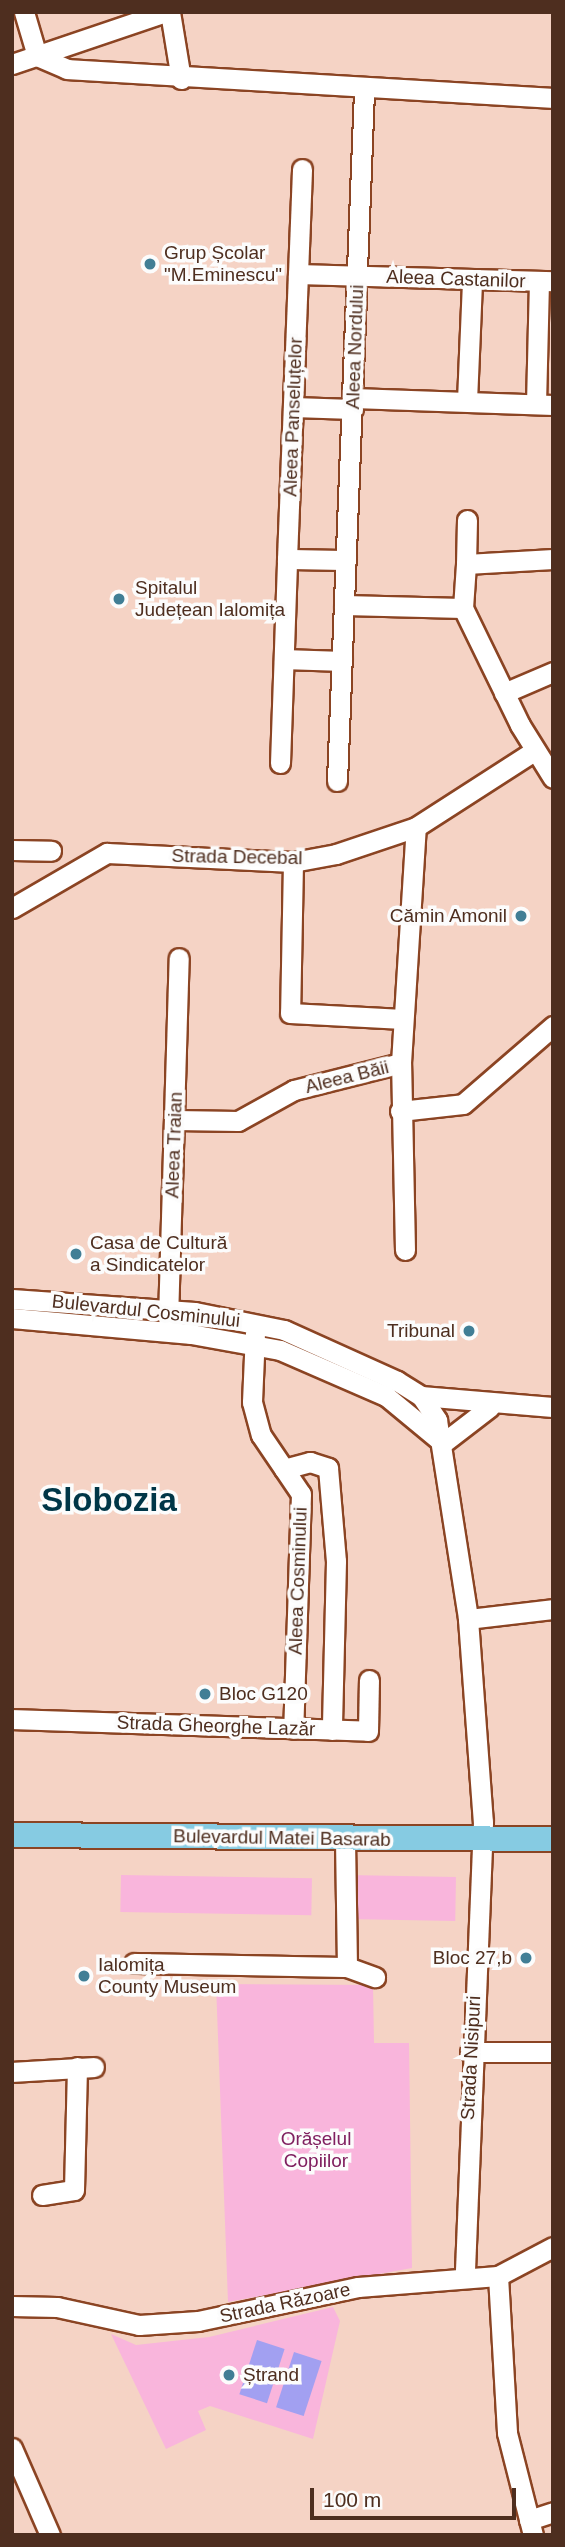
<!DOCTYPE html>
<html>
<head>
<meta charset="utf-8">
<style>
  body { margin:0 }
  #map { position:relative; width:565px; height:2547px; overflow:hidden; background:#f5d3c5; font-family:Helvetica,sans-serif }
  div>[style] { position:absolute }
  .green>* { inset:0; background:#f9b5dc; transform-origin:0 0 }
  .water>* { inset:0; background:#a2a0f1; transform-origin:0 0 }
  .roads { filter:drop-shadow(2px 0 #8b4423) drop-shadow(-2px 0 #8b4423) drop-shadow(0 2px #8b4423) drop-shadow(0 -2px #8b4423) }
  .minor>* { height:19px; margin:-9.5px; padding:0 9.5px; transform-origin:9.5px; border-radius:9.5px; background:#fff }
  .major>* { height:24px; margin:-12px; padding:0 12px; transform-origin:12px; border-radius:12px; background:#86cbe2 }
  .dots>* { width:19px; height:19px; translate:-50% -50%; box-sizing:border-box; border:4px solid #fcfcfc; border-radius:50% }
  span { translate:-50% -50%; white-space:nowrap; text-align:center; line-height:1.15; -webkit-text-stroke:7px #fcfcfc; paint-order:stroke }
  .poi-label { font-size:19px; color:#4e2e1f }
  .left { translate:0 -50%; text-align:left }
  .right { translate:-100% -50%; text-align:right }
  .street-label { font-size:19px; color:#4e2e1f }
  .park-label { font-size:19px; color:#802060 }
  .town-label { font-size:33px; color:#003647; font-weight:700 }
  .frame { position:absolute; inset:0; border:14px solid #4e2e1f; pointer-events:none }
  .scale { position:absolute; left:310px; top:2488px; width:206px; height:32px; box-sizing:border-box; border:4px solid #4e2e1f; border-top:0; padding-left:9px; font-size:21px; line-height:24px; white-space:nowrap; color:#4e2e1f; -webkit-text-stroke:5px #fcfcfc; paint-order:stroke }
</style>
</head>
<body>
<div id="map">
  <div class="green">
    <div style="left:121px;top:1875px;width:191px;height:37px;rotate:1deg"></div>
    <div style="left:347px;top:1875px;width:109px;height:44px;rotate:1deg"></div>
    <div style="clip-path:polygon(216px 1984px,373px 1985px,374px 2043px,409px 2043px,412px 2268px,228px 2302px)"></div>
    <div style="clip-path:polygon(333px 2307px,340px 2321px,313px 2439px,210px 2406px,198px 2411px,206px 2430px,166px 2449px,111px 2334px,136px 2345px,209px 2337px)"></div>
  </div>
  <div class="water">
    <div style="left:257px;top:2340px;width:29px;height:57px;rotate:18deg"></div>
    <div style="left:294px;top:2352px;width:29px;height:58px;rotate:18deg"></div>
  </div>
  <div class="roads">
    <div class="minor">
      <div style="left:24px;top:12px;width:46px;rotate:73.5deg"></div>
      <div style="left:37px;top:56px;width:33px;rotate:23deg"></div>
      <div style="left:67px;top:69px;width:487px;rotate:3.4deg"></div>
      <div style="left:170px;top:12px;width:68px;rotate:80.7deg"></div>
      <div style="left:12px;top:64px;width:163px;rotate:-18.7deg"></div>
      <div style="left:298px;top:274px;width:105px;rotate:-87.8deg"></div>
      <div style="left:353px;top:398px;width:200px;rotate:2deg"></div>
      <div style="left:467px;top:401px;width:121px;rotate:-87.6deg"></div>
      <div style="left:536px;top:404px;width:122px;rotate:-88.6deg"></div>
      <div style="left:293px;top:407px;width:60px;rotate:1.9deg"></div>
      <div style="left:287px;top:559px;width:285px;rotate:-87.8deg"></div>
      <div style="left:298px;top:274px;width:255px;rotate:1.6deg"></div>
      <div style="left:553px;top:559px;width:87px;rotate:176.7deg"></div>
      <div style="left:466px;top:564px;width:44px;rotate:93.9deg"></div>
      <div style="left:463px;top:608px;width:130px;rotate:64deg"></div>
      <div style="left:520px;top:725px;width:62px;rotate:58.1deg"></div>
      <div style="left:466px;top:564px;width:44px;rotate:-88.7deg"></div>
      <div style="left:344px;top:605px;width:119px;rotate:1.4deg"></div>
      <div style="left:284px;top:659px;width:58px;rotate:2deg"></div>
      <div style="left:504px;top:693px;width:53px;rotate:-23.2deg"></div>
      <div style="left:280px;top:763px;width:204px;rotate:-88deg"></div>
      <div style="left:287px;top:559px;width:59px;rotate:1deg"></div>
      <div style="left:337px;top:781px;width:692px;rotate:-87.76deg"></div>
      <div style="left:12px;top:850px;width:39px;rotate:1deg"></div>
      <div style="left:293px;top:862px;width:151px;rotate:91.1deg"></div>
      <div style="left:290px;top:1013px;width:113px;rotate:3deg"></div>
      <div style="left:12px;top:908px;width:110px;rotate:-30.1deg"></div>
      <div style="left:107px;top:853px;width:186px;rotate:2.8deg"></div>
      <div style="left:293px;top:862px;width:44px;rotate:-10.5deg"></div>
      <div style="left:336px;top:854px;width:84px;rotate:-18.6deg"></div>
      <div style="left:416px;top:827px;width:140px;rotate:-32.8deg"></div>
      <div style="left:400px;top:1111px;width:63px;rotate:-6.3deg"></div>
      <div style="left:463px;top:1104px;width:119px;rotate:-40.9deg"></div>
      <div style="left:175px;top:1120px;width:63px;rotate:0.9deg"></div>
      <div style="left:238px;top:1121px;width:64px;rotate:-29deg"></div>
      <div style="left:294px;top:1090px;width:110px;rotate:-14.2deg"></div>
      <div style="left:405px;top:1250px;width:187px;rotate:-91.2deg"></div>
      <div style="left:401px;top:1063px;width:236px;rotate:-86.4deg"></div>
      <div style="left:12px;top:1299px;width:183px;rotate:4.1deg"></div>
      <div style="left:195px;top:1312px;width:91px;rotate:11.4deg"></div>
      <div style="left:284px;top:1330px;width:124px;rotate:24.3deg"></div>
      <div style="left:397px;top:1381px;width:28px;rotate:32deg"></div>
      <div style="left:421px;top:1396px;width:29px;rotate:56deg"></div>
      <div style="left:437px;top:1420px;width:201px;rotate:81.1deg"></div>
      <div style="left:468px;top:1619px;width:204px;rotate:85.8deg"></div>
      <div style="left:483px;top:1822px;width:455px;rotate:92.3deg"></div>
      <div style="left:12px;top:1318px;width:180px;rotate:5.1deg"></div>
      <div style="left:191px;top:1334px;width:90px;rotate:10.2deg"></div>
      <div style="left:280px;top:1350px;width:116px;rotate:23.5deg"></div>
      <div style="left:386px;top:1396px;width:74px;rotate:39.5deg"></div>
      <div style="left:168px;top:1319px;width:361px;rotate:-88.3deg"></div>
      <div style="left:255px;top:1333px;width:69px;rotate:92.5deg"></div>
      <div style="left:252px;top:1402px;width:34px;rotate:75deg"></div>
      <div style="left:261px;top:1435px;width:71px;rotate:55.9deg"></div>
      <div style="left:301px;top:1494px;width:235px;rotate:91.9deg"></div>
      <div style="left:421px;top:1396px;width:132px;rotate:4.8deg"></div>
      <div style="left:443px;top:1443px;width:59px;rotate:-37.5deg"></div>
      <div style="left:284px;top:1469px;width:27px;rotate:-15deg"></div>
      <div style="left:310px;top:1462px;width:19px;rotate:18deg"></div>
      <div style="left:328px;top:1468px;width:93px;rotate:85.1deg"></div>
      <div style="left:336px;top:1561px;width:169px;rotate:91.4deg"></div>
      <div style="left:468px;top:1619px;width:86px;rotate:-6.7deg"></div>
      <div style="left:12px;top:1719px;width:356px;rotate:1.9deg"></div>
      <div style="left:368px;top:1731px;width:51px;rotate:-88.9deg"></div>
      <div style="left:134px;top:1963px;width:213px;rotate:1.1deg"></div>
      <div style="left:347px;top:1967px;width:127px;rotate:-90.9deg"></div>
      <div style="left:347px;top:1967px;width:30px;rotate:20deg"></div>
      <div style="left:470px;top:2052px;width:83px"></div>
      <div style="left:12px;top:2072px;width:82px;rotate:-3.5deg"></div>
      <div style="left:42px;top:2195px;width:32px;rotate:-9deg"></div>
      <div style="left:74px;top:2190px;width:123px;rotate:-88.6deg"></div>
      <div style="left:498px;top:2276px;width:157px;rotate:86.7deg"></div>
      <div style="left:507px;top:2433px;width:105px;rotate:75.7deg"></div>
      <div style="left:12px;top:2306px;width:45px;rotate:1.3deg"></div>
      <div style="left:57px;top:2307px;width:84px;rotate:12.4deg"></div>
      <div style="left:139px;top:2325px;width:59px;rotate:-3.9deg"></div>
      <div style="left:198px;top:2321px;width:164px;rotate:-12deg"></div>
      <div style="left:358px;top:2287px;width:140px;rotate:-4.5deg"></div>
      <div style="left:498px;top:2276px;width:62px;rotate:-27.8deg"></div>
      <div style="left:12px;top:2448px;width:95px;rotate:66.4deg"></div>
      <div style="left:529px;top:2520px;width:25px;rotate:-18deg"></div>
    </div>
    <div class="major">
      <div style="left:12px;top:1835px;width:541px;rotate:0.42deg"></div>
    </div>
  </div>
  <div class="dots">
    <div style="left:150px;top:264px;background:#417e95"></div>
    <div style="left:119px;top:599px;background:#417e95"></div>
    <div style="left:521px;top:916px;background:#417e95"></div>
    <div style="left:76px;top:1254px;background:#417e95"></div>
    <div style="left:469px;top:1331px;background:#417e95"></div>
    <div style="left:205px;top:1694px;background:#417e95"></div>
    <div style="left:526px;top:1958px;background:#417e95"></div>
    <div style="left:84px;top:1976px;background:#417e95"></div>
    <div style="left:229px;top:2375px;background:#417e95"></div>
  </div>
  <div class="poi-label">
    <span class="left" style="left:164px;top:264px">Grup Școlar<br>"M.Eminescu"</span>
    <span class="left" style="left:135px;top:599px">Spitalul<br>Județean Ialomița</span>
    <span class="right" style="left:507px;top:916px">Cămin Amonil</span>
    <span class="left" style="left:90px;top:1254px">Casa de Cultură<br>a Sindicatelor</span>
    <span class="right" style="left:455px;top:1331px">Tribunal</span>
    <span class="left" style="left:219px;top:1694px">Bloc G120</span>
    <span class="right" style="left:512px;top:1958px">Bloc 27,b</span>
    <span class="left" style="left:98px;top:1976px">Ialomița<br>County Museum</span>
    <span class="left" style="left:243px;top:2375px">Ștrand</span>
  </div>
  <div class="street-label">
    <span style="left:456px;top:279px;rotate:2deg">Aleea Castanilor</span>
    <span style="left:355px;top:347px;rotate:-88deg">Aleea Nordului</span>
    <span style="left:293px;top:417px;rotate:-88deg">Aleea Panseluțelor</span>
    <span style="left:237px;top:857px;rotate:1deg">Strada Decebal</span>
    <span style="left:347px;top:1077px;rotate:-14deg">Aleea Băii</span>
    <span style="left:174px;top:1145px;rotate:-88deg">Aleea Traian</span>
    <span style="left:146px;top:1311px;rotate:6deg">Bulevardul Cosminului</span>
    <span style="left:298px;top:1581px;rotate:-88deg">Aleea Cosminului</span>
    <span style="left:216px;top:1726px;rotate:2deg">Strada Gheorghe Lazăr</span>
    <span style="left:282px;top:1838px;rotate:1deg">Bulevardul Matei Basarab</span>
    <span style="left:471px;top:2058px;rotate:-87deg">Strada Nisipuri</span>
    <span style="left:285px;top:2303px;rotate:-12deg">Strada Răzoare</span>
  </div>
  <div class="park-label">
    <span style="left:316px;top:2150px">Orășelul<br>Copiilor</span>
  </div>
  <div class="town-label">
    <span style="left:109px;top:1500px">Slobozia</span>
  </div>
  <div class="frame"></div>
  <div class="scale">100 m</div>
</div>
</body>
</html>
